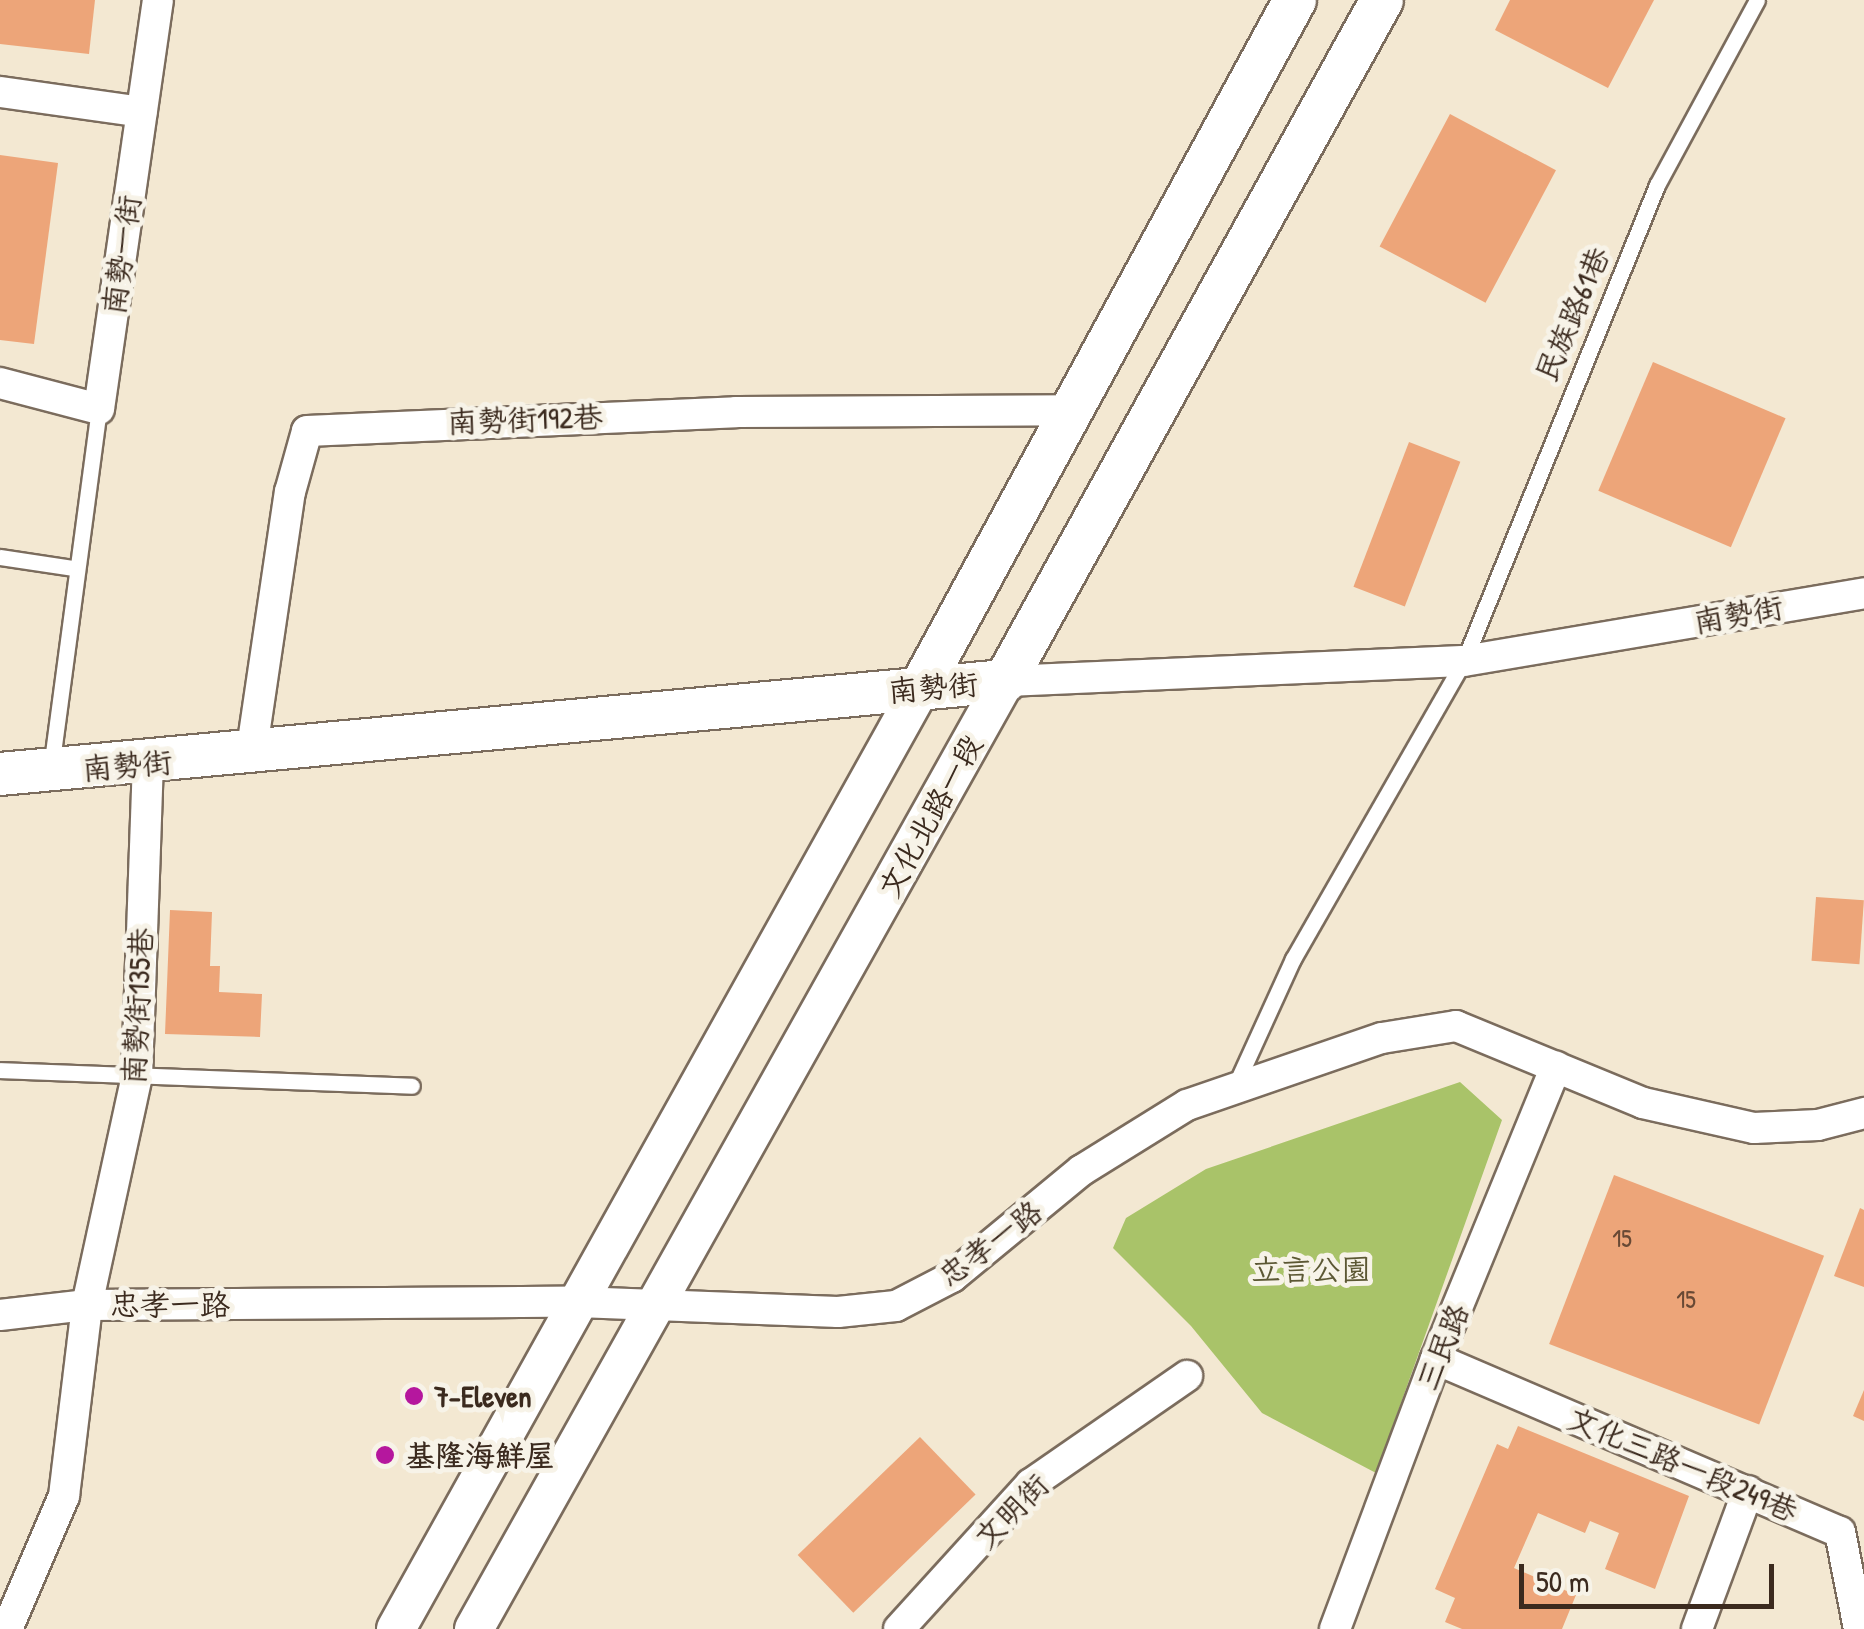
<!DOCTYPE html>
<html>
<head>
<meta charset="utf-8">
<style>
  body { margin:0 }
  #map { position:relative; width:1864px; height:1629px; overflow:hidden; background:#f3e8d2; font-family:"Patrick Hand","LXGW WenKai TC",sans-serif }
  div>[style] { position:absolute }
  .green>* { inset:0; background:#a9c369 }
  .building>* { inset:0; background:#eda579; transform-origin:0 0 }
  .roads { filter:drop-shadow(2px 0 #7b6c5d) drop-shadow(-2px 0 #7b6c5d) drop-shadow(0 2px #7b6c5d) drop-shadow(0 -2px #7b6c5d) }
  .service>* { height:15px; margin:-7.5px; padding:0 7.5px; transform-origin:7.5px; border-radius:7.5px; background:#fff }
  .minor>* { height:30px; margin:-15px; padding:0 15px; transform-origin:15px; border-radius:15px; background:#fff }
  .tertiary>* { height:38px; margin:-19px; padding:0 19px; transform-origin:19px; border-radius:19px; background:#fff }
  .secondary>* { height:42px; margin:-21px; padding:0 21px; transform-origin:21px; border-radius:21px; background:#fff }
  .dots>* { width:28px; height:28px; translate:-50% -50%; box-sizing:border-box; border:5px solid #f7f3e8; border-radius:50% }
  span { translate:-50% -50%; white-space:nowrap; text-align:center; line-height:1.15; -webkit-text-stroke:10px #f7f3e8; paint-order:stroke }
  .number-label { font-size:25px; color:#684935 }
  .number-label span { -webkit-text-stroke-width:0 }
  .street-label { font-size:30px; color:#3b2a1e }
  .park-label { font-size:30px; color:#5c5834 }
  .poi-label { font-size:30px; color:#3b2a1e; font-weight:700 }
  .left { translate:0 -50%; text-align:left }
  .scale { position:absolute; left:1519px; top:1564px; width:255px; height:45px; box-sizing:border-box; border:5px solid #3b2a1e; border-top:0; padding-left:12px; font-size:30px; line-height:35px; white-space:nowrap; color:#3b2a1e; -webkit-text-stroke:8px #f7f3e8; paint-order:stroke }
</style>
</head>
<body>
<div id="map">
  <div class="green">
    <div style="clip-path:polygon(1460px 1082px,1502px 1120px,1376px 1473px,1262px 1413px,1191px 1326px,1113px 1248px,1126px 1218px,1206px 1169px)"></div>
  </div>
  <div class="building">
    <div style="clip-path:polygon(0 0,95px 0,89px 54px,0 44px)"></div>
    <div style="clip-path:polygon(1510px 0,1654px 0,1608px 88px,1495px 30px)"></div>
    <div style="left:1450px;top:114px;width:120px;height:150px;rotate:28deg"></div>
    <div style="clip-path:polygon(0 155px,58px 163px,34px 344px,0 340px)"></div>
    <div style="left:1653px;top:362px;width:144px;height:140px;rotate:23deg"></div>
    <div style="left:1409px;top:442px;width:55px;height:155px;rotate:21deg"></div>
    <div style="left:1816px;top:897px;width:48px;height:64px;rotate:4deg"></div>
    <div style="clip-path:polygon(170px 910px,212px 912px,210px 966px,220px 966px,219px 992px,262px 994px,260px 1037px,165px 1034px)"></div>
    <div style="left:1614px;top:1175px;width:225px;height:181px;rotate:21deg"></div>
    <div style="clip-path:polygon(1860px 1208px,1864px 1210px,1864px 1287px,1834px 1276px)"></div>
    <div style="clip-path:polygon(1864px 1390px,1864px 1421px,1853px 1416px)"></div>
    <div style="clip-path:polygon(1518px 1426px,1689px 1496px,1655px 1589px,1605px 1569px,1619px 1533px,1590px 1521px,1585px 1533px,1538px 1513px,1514px 1568px,1576px 1595px,1562px 1629px,1462px 1629px,1445px 1622px,1455px 1598px,1435px 1589px,1497px 1444px,1508px 1449px)"></div>
    <div style="left:920px;top:1437px;width:80px;height:170px;rotate:46deg"></div>
  </div>
  <div class="roads">
    <div class="service">
      <div style="left:0;top:557px;width:74px;rotate:8.6deg"></div>
      <div style="left:51px;top:768px;width:362px;rotate:-82.4deg"></div>
      <div style="left:0;top:1070px;width:412px;rotate:2.2deg"></div>
      <div style="left:1235px;top:1086px;width:140px;rotate:-65.5deg"></div>
      <div style="left:1293px;top:959px;width:344px;rotate:-60.2deg"></div>
      <div style="left:1464px;top:661px;width:514px;rotate:-67.93deg"></div>
      <div style="left:1657px;top:185px;width:210px;rotate:-61.6deg"></div>
    </div>
    <div class="minor">
      <div style="left:0;top:92px;width:143px;rotate:8deg"></div>
      <div style="left:0;top:383px;width:102px;rotate:14.7deg"></div>
      <div style="left:99px;top:409px;width:413px;rotate:-81.8deg"></div>
      <div style="left:1005px;top:681px;width:459px;rotate:-2.5deg"></div>
      <div style="left:1464px;top:661px;width:406px;rotate:-9.6deg"></div>
      <div style="left:251px;top:755px;width:266px;rotate:-81.6deg"></div>
      <div style="left:290px;top:492px;width:63px;rotate:-74.4deg"></div>
      <div style="left:307px;top:431px;width:429px;rotate:-2.5deg"></div>
      <div style="left:736px;top:412px;width:336px;rotate:-0.3deg"></div>
      <div style="left:0;top:1315px;width:88px;rotate:-6.6deg"></div>
      <div style="left:87px;top:1305px;width:491px;rotate:-0.4deg"></div>
      <div style="left:578px;top:1302px;width:260px;rotate:2.2deg"></div>
      <div style="left:838px;top:1312px;width:58px;rotate:-5.9deg"></div>
      <div style="left:896px;top:1306px;width:63px;rotate:-27.4deg"></div>
      <div style="left:952px;top:1277px;width:168px;rotate:-39.5deg"></div>
      <div style="left:1082px;top:1170px;width:123px;rotate:-31.8deg"></div>
      <div style="left:1187px;top:1105px;width:206px;rotate:-19deg"></div>
      <div style="left:1382px;top:1038px;width:75px;rotate:-9.2deg"></div>
      <div style="left:1456px;top:1026px;width:202px;rotate:22.4deg"></div>
      <div style="left:1643px;top:1103px;width:114px;rotate:12.7deg"></div>
      <div style="left:1754px;top:1128px;width:64px;rotate:-2.7deg"></div>
      <div style="left:1818px;top:1125px;width:48px;rotate:-14.6deg"></div>
      <div style="left:1436px;top:1359px;width:439px;rotate:23.2deg"></div>
      <div style="left:1840px;top:1532px;width:99px;rotate:78.9deg"></div>
      <div style="left:7px;top:1629px;width:145px;rotate:-66.8deg"></div>
      <div style="left:64px;top:1496px;width:192px;rotate:-83.1deg"></div>
      <div style="left:87px;top:1305px;width:234px;rotate:-77.7deg"></div>
      <div style="left:137px;top:1076px;width:314px;rotate:-88deg"></div>
      <div style="left:899px;top:1629px;width:196px;rotate:-47.7deg"></div>
      <div style="left:1031px;top:1484px;width:190px;rotate:-34.7deg"></div>
      <div style="left:1335px;top:1629px;width:288px;rotate:-69.5deg"></div>
      <div style="left:1436px;top:1359px;width:316px;rotate:-67.7deg"></div>
      <div style="left:1697px;top:1629px;width:147px;rotate:-69.7deg"></div>
    </div>
    <div class="tertiary">
      <div style="left:396px;top:1629px;width:1078px;rotate:-60.87deg"></div>
      <div style="left:474px;top:1629px;width:1087px;rotate:-60.75deg"></div>
    </div>
    <div class="secondary">
      <div style="left:921px;top:687px;width:782px;rotate:-61.44deg"></div>
      <div style="left:0;top:774px;width:1009px;rotate:-5.29deg"></div>
      <div style="left:1005px;top:681px;width:778px;rotate:-61.03deg"></div>
    </div>
  </div>
  <div class="dots">
    <div style="left:414px;top:1396px;background:#b5179e"></div>
    <div style="left:385px;top:1455px;background:#b5179e"></div>
  </div>
  <div class="number-label">
    <span style="left:1622px;top:1238px">15</span>
    <span style="left:1686px;top:1299px">15</span>
  </div>
  <div class="street-label">
    <span style="left:121px;top:255px;rotate:-82deg">南勢一街</span>
    <span style="left:1572px;top:314px;rotate:-67deg">民族路61巷</span>
    <span style="left:525px;top:419px;rotate:-2deg">南勢街192巷</span>
    <span style="left:1738px;top:614px;rotate:-10deg">南勢街</span>
    <span style="left:933px;top:687px;rotate:-5deg">南勢街</span>
    <span style="left:127px;top:765px;rotate:-5deg">南勢街</span>
    <span style="left:930px;top:816px;rotate:-61deg">文化北路一段</span>
    <span style="left:137px;top:1006px;rotate:-87deg">南勢街135巷</span>
    <span style="left:990px;top:1243px;rotate:-37deg">忠孝一路</span>
    <span style="left:170px;top:1304px">忠孝一路</span>
    <span style="left:1442px;top:1347px;rotate:-68deg">三民路</span>
    <span style="left:1683px;top:1464px;rotate:23deg">文化三路一段249巷</span>
    <span style="left:1011px;top:1511px;rotate:-45deg">文明街</span>
  </div>
  <div class="park-label">
    <span style="left:1311px;top:1269px">立言公園</span>
  </div>
  <div class="poi-label">
    <span class="left" style="left:434px;top:1396px">7-Eleven</span>
    <span class="left" style="left:405px;top:1455px">基隆海鮮屋</span>
  </div>
  <div class="scale">50 m</div>
</div>
</body>
</html>
